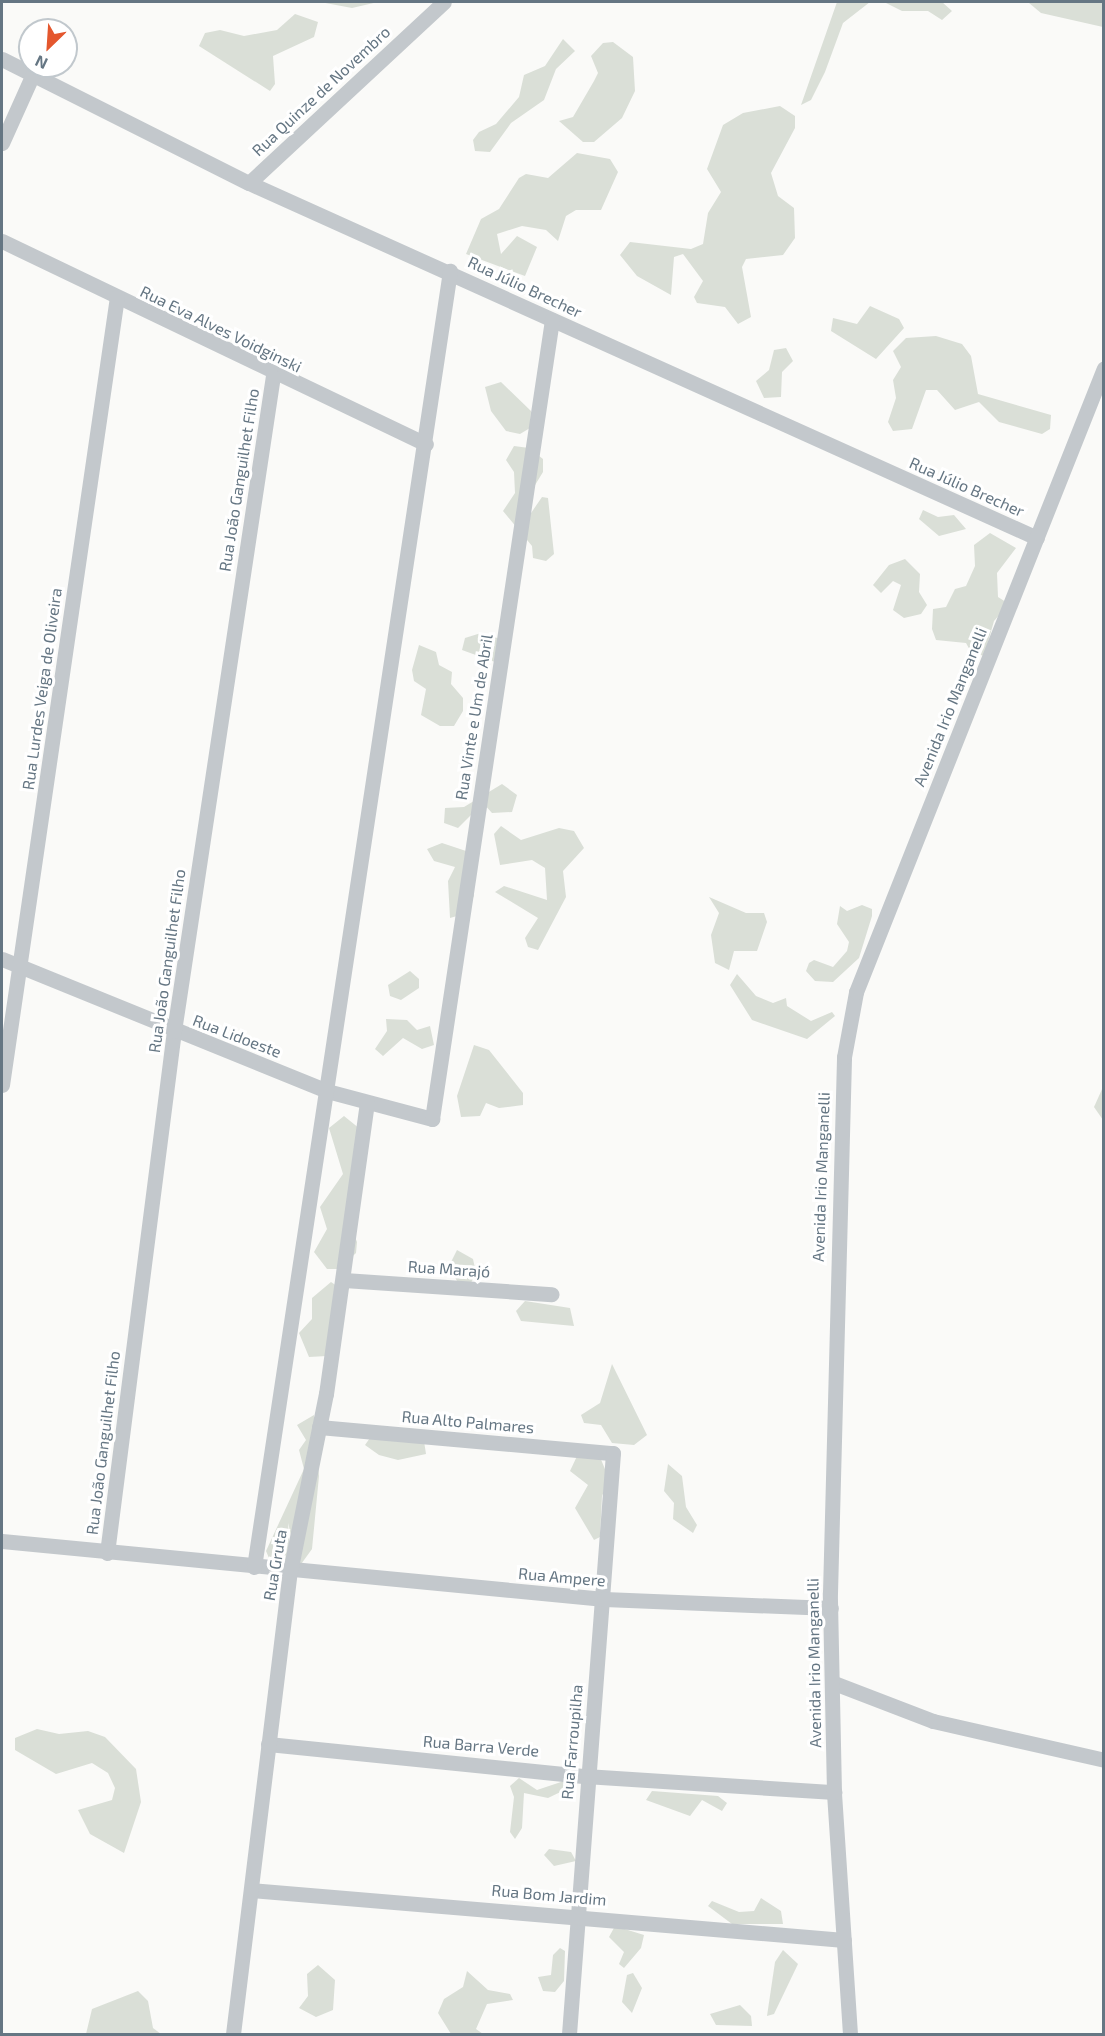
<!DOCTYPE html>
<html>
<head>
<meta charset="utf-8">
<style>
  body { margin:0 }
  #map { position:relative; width:1105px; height:2036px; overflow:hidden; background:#fafaf8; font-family:"Exo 2",sans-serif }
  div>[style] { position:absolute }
  .green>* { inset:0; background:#dadfd7 }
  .minor>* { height:15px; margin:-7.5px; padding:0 7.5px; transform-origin:7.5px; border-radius:7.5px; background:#c3c8cc }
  span { translate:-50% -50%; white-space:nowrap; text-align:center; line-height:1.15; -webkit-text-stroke:6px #fff; paint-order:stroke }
  .street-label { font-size:16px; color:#657683 }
  .frame { position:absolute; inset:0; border:3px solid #657683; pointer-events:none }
  .north { position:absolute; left:18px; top:18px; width:60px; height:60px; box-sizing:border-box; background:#fff; border:2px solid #c1c8cd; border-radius:50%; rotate:205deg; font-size:16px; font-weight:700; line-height:24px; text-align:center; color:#657683 }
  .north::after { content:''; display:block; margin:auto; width:21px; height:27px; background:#e4572e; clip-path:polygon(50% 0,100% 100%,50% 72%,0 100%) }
</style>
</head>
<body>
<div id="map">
  <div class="green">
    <div style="clip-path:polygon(320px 2px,378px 2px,352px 8px)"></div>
    <div style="clip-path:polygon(837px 2px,870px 2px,843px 23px,825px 72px,811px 100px,801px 105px)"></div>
    <div style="clip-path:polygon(884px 2px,942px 2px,952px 11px,942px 20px,928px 11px,902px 11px)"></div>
    <div style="clip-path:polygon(1104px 2px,1103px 27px,1041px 13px,1029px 3px)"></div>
    <div style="clip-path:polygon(295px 14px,318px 22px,314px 37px,273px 56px,275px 84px,270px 91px,199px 46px,205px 33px,220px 30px,244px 36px,277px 30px)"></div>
    <div style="clip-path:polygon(563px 39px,575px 51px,556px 69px,544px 100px,511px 123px,490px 152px,475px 151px,473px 140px,479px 132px,496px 124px,519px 97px,524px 75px,545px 66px)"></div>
    <div style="clip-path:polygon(613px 42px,633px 57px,635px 91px,622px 118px,594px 142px,583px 142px,559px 121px,573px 117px,594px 81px,598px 73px,591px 56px,603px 43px)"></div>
    <div style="clip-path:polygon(780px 106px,795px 116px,795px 128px,771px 173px,778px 196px,794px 208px,795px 238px,783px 255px,746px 259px,742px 267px,751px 317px,738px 324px,725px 307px,697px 303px,694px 297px,703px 281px,683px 254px,674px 257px,671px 295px,637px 276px,620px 255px,630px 242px,691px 249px,703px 244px,708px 213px,721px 192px,707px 169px,723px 125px,743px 113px)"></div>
    <div style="clip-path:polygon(577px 153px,610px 159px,618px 172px,601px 210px,576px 210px,566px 216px,558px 241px,546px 230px,522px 226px,497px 234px,501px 254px,517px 236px,537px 247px,525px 276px,466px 254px,481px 219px,499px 209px,519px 178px,526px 174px,548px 178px)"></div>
    <div style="clip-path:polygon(870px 306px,899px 319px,904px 328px,876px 359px,831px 331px,833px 318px,857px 324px)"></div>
    <div style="clip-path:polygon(936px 336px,962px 344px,971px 356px,978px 394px,1051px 415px,1050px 429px,1042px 434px,999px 422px,979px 402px,955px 410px,937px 390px,926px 390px,912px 429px,893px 431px,888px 422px,896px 398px,893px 380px,901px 367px,893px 351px,906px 338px)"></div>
    <div style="clip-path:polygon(786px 348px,793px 361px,782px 372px,781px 397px,764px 398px,756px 381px,769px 370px,774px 350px)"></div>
    <div style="clip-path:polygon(501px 382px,531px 411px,530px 428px,520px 434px,506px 431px,491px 411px,485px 387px)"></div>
    <div style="clip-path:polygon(514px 446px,529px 448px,543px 459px,543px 472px,529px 495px,529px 516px,542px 497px,548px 498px,554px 554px,546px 561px,533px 558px,532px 546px,503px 511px,515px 493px,514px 472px,506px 460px)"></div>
    <div style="clip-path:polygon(923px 510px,938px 517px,954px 515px,966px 529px,939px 536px,919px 519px)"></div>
    <div style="clip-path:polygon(990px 533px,1016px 548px,997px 573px,998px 597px,1009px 604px,994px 621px,984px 656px,971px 652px,966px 643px,936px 640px,932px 629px,933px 609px,946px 607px,955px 589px,966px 586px,975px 566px,974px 545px)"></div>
    <div style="clip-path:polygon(905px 559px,920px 574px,919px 592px,927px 605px,921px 614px,904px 618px,893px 610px,901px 585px,893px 581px,881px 593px,873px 585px,889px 565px)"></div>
    <div style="clip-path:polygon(481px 633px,507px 641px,509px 654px,495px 662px,462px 650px,465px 638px)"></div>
    <div style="clip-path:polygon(419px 645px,436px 652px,439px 665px,452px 672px,451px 684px,463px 698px,463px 711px,454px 726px,440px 726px,421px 715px,426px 689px,414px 681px,412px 670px)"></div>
    <div style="clip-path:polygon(502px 784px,517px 795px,512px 812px,492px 813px,483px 803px,458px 828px,444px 823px,445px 808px,464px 807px)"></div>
    <div style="clip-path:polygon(501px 826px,521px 840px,559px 828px,574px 831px,584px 848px,563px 871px,566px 897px,538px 950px,528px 947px,525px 938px,538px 918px,495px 892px,504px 886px,547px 900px,545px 868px,532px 860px,500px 865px,494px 834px)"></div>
    <div style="clip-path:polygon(442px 843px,472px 853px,474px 896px,464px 914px,450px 918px,448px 881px,455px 867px,434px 861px,427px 849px)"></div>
    <div style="clip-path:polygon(709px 897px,746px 913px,764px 913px,767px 922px,757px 951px,734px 951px,729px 970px,715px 963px,711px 935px,719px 913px)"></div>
    <div style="clip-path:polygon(862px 905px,872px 909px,872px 916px,859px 958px,833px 982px,815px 981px,806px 971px,809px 963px,814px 960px,833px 967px,847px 951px,849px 942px,837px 924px,840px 906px,847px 911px)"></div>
    <div style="clip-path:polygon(410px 971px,419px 979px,419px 988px,401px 1000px,390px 996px,388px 985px)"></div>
    <div style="clip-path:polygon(737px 974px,756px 996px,773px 1003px,786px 998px,787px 1006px,811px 1021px,832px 1012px,835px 1016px,807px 1039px,752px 1020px,730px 985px)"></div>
    <div style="clip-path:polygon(386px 1019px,407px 1020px,417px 1030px,430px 1026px,434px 1045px,422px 1049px,403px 1038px,383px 1056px,375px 1049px,387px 1031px)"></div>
    <div style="clip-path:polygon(474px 1045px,489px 1050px,523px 1093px,523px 1105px,499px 1108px,486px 1103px,480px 1116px,461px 1117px,457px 1096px)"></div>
    <div style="clip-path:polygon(1103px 1087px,1104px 1087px,1103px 1120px,1094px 1107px)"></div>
    <div style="clip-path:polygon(344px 1116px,365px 1133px,353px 1232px,357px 1242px,356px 1253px,339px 1269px,327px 1269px,314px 1252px,327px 1229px,320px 1207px,343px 1174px,329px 1128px)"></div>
    <div style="clip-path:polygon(457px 1250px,473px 1259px,476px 1273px,469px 1287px,457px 1281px,449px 1266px)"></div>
    <div style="clip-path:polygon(331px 1282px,337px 1286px,327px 1356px,309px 1357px,299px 1333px,312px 1319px,312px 1298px)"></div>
    <div style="clip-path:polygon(525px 1301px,570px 1308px,574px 1326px,521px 1321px,516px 1311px)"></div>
    <div style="clip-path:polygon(612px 1364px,647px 1435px,634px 1445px,612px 1443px,601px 1425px,584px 1423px,581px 1415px,600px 1403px)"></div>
    <div style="clip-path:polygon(314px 1415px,319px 1476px,312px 1549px,299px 1567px,288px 1523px,291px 1570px,272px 1565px,266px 1551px,304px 1469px,299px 1450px,306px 1440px,297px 1425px)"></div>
    <div style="clip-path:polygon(372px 1435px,399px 1442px,417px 1437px,424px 1441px,426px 1454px,398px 1460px,379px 1455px,365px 1445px)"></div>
    <div style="clip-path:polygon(578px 1454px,600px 1457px,609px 1479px,602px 1496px,600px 1537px,594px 1540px,575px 1508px,588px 1485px,570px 1471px)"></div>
    <div style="clip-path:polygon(668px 1464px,682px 1476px,686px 1507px,697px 1525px,693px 1533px,673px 1519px,674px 1503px,664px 1491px)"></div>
    <div style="clip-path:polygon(37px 1729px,59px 1734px,88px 1731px,105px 1737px,136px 1769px,141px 1802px,124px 1853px,90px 1834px,78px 1810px,112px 1800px,115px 1788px,108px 1773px,92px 1763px,56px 1774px,15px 1750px,15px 1738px)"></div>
    <div style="clip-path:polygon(519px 1778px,537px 1790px,564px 1781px,573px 1786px,548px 1798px,524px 1793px,522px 1828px,515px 1839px,510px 1832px,514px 1797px,510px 1786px)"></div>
    <div style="clip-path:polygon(652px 1791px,718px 1796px,727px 1803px,722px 1811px,702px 1800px,690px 1816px,646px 1800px)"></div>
    <div style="clip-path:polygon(549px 1849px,571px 1852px,576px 1861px,554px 1866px,544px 1855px)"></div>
    <div style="clip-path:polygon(761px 1898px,781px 1911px,783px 1924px,732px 1924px,708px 1906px,712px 1901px,739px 1912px,754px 1911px)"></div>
    <div style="clip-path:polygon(615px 1926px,644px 1935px,641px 1948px,624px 1968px,619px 1964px,624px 1952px,609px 1937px)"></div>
    <div style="clip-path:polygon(560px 1948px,565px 1951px,564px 1981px,555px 1992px,543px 1991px,538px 1977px,551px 1975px,553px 1955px)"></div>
    <div style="clip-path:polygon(783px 1950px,798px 1964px,774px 2014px,767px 2016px,775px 1962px)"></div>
    <div style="clip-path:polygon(318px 1965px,335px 1980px,333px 2010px,316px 2017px,299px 2008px,308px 1996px,307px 1974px)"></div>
    <div style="clip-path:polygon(467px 1971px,488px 1990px,510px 1994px,513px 2000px,487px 2004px,476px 2029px,483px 2034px,451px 2034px,438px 2013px,444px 1999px,463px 1987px)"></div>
    <div style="clip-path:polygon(633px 1973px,642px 1988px,632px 2013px,622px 2002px,627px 1975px)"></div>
    <div style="clip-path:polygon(138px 1991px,148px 2001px,153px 2028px,161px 2034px,86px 2034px,92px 2009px)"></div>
    <div style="clip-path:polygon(740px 2005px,751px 2016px,752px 2026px,716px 2025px,710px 2014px)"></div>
  </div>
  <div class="minor">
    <div style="left:2px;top:59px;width:276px;rotate:26.7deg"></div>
    <div style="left:249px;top:183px;width:864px;rotate:24.25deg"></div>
    <div style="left:2px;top:143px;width:76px;rotate:-65.8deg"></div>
    <div style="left:249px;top:183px;width:266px;rotate:-42.9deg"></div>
    <div style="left:2px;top:241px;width:470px;rotate:25.6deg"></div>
    <div style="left:2px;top:959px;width:351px;rotate:22.1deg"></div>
    <div style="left:327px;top:1091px;width:109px;rotate:14.9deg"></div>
    <div style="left:432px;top:1119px;width:808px;rotate:-81.46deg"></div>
    <div style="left:2px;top:1085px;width:796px;rotate:-81.7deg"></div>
    <div style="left:344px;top:1280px;width:208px;rotate:3.9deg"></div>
    <div style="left:319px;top:1427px;width:295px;rotate:5.1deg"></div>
    <div style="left:613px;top:1453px;width:583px;rotate:94.33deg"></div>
    <div style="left:2px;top:1541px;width:605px;rotate:5.5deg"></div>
    <div style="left:604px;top:1599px;width:227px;rotate:2.3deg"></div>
    <div style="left:107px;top:1553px;width:526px;rotate:-82.69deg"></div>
    <div style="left:174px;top:1031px;width:662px;rotate:-81.41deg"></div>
    <div style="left:254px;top:1567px;width:1311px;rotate:-81.4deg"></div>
    <div style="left:834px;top:1683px;width:106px;rotate:21deg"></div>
    <div style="left:933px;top:1721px;width:175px;rotate:12.8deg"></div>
    <div style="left:268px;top:1744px;width:319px;rotate:5.8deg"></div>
    <div style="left:585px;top:1776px;width:250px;rotate:3.7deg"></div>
    <div style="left:251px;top:1890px;width:595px;rotate:4.82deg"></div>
    <div style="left:233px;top:2034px;width:466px;rotate:-83deg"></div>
    <div style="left:290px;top:1572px;width:182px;rotate:-78.6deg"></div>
    <div style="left:326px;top:1394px;width:294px;rotate:-82deg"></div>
    <div style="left:850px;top:2034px;width:243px;rotate:-93.8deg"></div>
    <div style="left:834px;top:1792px;width:199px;rotate:-91.2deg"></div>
    <div style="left:830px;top:1593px;width:536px;rotate:-88.5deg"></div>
    <div style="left:844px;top:1057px;width:66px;rotate:-79.5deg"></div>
    <div style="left:856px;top:992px;width:671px;rotate:-68.33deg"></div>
  </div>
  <div class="street-label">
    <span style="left:321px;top:91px;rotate:-43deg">Rua Quinze de Novembro</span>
    <span style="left:525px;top:287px;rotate:25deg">Rua Júlio Brecher</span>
    <span style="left:221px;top:329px;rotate:26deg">Rua Eva Alves Voidginski</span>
    <span style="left:239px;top:480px;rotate:-81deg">Rua João Ganguilhet Filho</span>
    <span style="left:967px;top:487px;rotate:24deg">Rua Júlio Brecher</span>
    <span style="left:42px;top:689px;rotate:-82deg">Rua Lurdes Veiga de Oliveira</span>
    <span style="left:950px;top:707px;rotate:-68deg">Avenida Irio Manganelli</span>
    <span style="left:474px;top:717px;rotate:-81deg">Rua Vinte e Um de Abril</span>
    <span style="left:167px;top:961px;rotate:-82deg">Rua João Ganguilhet Filho</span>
    <span style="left:237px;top:1036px;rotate:21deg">Rua Lidoeste</span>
    <span style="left:821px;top:1177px;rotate:-88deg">Avenida Irio Manganelli</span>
    <span style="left:449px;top:1269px;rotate:4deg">Rua Marajó</span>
    <span style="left:468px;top:1422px;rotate:5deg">Rua Alto Palmares</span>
    <span style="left:103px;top:1443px;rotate:-83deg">Rua João Ganguilhet Filho</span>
    <span style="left:275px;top:1565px;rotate:-80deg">Rua Gruta</span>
    <span style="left:562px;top:1577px;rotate:5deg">Rua Ampere</span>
    <span style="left:814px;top:1663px;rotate:-91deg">Avenida Irio Manganelli</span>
    <span style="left:572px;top:1742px;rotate:-85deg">Rua Farroupilha</span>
    <span style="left:481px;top:1746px;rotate:5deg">Rua Barra Verde</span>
    <span style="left:549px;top:1895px;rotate:5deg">Rua Bom Jardim</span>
  </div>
  <div class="frame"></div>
  <div class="north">N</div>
</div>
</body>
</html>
